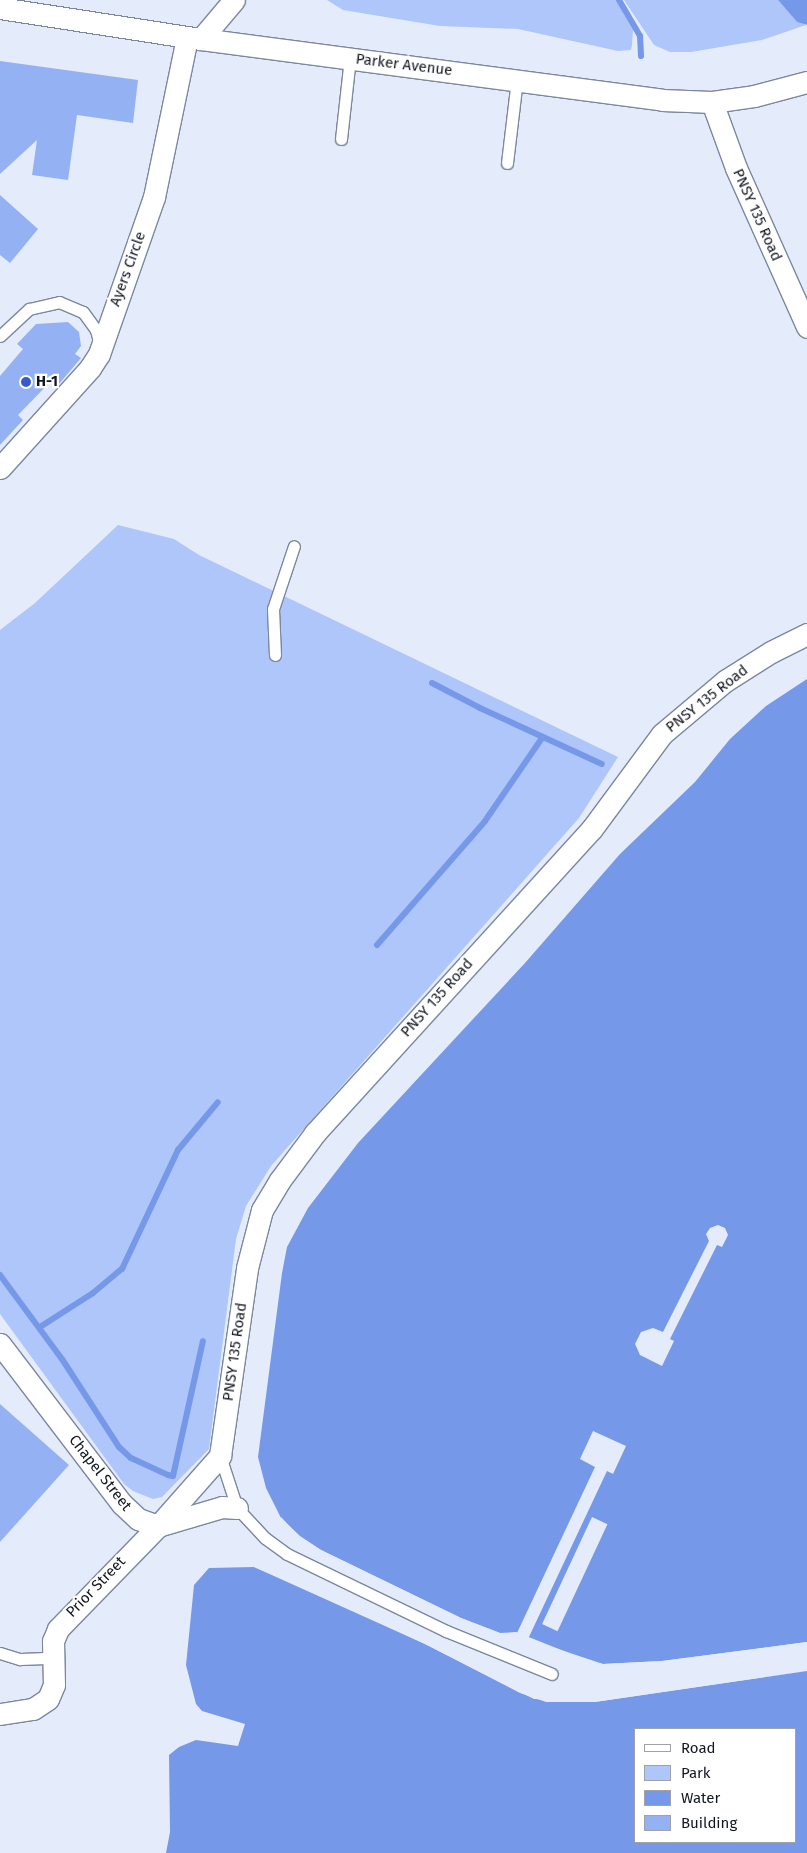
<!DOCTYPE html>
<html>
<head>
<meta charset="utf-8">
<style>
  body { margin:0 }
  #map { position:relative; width:807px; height:1853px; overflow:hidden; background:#e4ecfc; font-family:"Fira Sans",sans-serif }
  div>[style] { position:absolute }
  .green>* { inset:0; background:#aec6fa }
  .water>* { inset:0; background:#7698e8 }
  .pier>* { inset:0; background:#e4ecfc; transform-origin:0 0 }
  .stream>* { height:6px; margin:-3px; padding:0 3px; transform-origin:3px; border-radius:3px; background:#7698e8 }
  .building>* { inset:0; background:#94b1f3 }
  .roads { filter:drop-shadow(1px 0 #7c879f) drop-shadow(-1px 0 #7c879f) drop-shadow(0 1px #7c879f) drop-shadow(0 -1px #7c879f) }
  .service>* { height:11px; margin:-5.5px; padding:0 5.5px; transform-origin:5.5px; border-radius:5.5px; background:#fff }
  .minor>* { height:21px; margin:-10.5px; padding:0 10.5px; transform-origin:10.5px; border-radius:10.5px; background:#fff }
  .dots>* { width:14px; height:14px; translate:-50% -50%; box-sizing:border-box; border:2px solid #fff; border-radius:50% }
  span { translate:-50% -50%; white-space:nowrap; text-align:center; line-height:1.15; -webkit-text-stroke:4.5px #fff; paint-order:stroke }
  .street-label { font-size:15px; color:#12161f }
  .poi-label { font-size:15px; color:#12161f; font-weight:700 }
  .left { translate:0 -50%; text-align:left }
  .legend { position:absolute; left:634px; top:1728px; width:162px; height:115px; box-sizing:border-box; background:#fff; border:1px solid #a0a2a5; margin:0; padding:6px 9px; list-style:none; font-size:15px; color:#12161f }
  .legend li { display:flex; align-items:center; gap:10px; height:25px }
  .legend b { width:25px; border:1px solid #a0a2a5 }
</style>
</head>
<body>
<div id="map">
  <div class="green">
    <div style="clip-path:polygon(327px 0,616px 0,633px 30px,632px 45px,631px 50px,618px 51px,518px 29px,440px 26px,343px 10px)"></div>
    <div style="clip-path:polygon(624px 0,778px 0,797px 22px,806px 25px,762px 40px,691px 52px,670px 52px,654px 45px)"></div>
    <div style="clip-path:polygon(118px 525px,174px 539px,199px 555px,618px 757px,579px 818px,271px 1166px,246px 1206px,236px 1239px,209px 1449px,162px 1497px,153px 1499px,133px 1491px,124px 1484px,0 1314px,0 630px,35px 603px)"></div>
  </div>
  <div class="water">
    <div style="clip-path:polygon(778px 0,807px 0,807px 25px,797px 22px)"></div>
    <div style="clip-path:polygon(807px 679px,807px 1642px,662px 1661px,603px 1664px,589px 1661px,516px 1632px,500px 1633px,461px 1618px,321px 1550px,300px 1536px,281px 1518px,266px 1488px,258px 1457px,282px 1273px,287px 1247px,308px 1208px,358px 1143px,525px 963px,620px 854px,695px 782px,730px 739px,766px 706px)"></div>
    <div style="clip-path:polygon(evenodd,254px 1567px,425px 1644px,534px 1699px,595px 1702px,807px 1671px,807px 1853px,166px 1853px,170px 1832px,169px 1755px,179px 1747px,196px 1740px,238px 1746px,245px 1724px,202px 1711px,196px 1704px,186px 1665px,194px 1585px,209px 1568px,254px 1567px,636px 1729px,796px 1729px,796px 1842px,636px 1842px,636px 1729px)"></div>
  </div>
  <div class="pier">
    <div style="clip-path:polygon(718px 1225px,725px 1228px,728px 1235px,722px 1247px,717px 1245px,670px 1339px,674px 1341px,662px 1366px,640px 1355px,635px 1344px,641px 1332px,653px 1328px,663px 1332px,709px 1241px,706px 1234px,710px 1228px)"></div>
    <div style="clip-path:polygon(593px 1431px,626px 1446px,613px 1474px,607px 1471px,528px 1639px,603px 1664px,662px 1661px,807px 1642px,807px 1644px,663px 1664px,603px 1666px,588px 1664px,515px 1635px,500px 1636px,460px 1620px,320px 1552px,298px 1538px,280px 1520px,281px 1517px,299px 1536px,321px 1550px,461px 1618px,500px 1633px,517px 1633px,595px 1467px,580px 1459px)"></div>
    <div style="left:592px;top:1517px;width:17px;height:118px;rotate:25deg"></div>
    <div style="clip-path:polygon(246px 1564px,313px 1588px,426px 1641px,521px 1691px,546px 1699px,594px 1700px,807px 1671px,594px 1702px,546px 1702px,520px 1693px,425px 1644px,312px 1591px,254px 1567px,244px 1567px)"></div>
  </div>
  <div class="stream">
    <div style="left:619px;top:0;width:42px;rotate:59.7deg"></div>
    <div style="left:640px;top:36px;width:20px;rotate:87deg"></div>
    <div style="left:432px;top:683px;width:54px;rotate:27.5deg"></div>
    <div style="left:480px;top:708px;width:134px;rotate:24.7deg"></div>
    <div style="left:377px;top:945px;width:164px;rotate:-48.9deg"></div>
    <div style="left:485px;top:821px;width:101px;rotate:-55.5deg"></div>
    <div style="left:0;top:1275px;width:104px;rotate:53.6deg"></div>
    <div style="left:62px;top:1359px;width:105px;rotate:57.1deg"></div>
    <div style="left:119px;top:1447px;width:16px;rotate:43deg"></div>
    <div style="left:131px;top:1458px;width:41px;rotate:24.7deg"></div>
    <div style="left:168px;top:1475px;width:5px;rotate:11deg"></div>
    <div style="left:173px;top:1476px;width:138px;rotate:-77.5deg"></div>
    <div style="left:40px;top:1327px;width:63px;rotate:-32.7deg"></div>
    <div style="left:93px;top:1293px;width:38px;rotate:-40deg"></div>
    <div style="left:122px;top:1269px;width:132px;rotate:-64.8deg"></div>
    <div style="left:178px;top:1150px;width:62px;rotate:-50.2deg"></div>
  </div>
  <div class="building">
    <div style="clip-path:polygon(0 61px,138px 80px,133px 123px,77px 115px,68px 180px,32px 175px,37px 140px,0 174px)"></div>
    <div style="clip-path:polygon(0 195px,38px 229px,10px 263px,0 255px)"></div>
    <div style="clip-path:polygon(68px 322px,79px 332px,81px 346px,75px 354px,81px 358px,59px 384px,53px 379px,18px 415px,23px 420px,0 445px,0 376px,23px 349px,17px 344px,36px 324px)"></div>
    <div style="clip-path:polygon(0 1404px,69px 1465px,0 1542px)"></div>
  </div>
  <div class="roads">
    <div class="service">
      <div style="left:341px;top:139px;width:81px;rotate:-83.7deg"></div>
      <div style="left:507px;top:163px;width:85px;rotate:-83.2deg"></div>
      <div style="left:0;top:336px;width:40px;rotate:-43deg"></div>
      <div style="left:29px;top:309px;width:31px;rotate:-13deg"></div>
      <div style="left:59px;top:302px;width:26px;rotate:23deg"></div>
      <div style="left:83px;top:312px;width:22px;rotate:54deg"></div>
      <div style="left:96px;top:330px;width:16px;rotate:75deg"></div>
      <div style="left:275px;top:655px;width:46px;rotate:-92.5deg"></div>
      <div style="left:273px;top:609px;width:66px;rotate:-71.6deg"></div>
      <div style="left:220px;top:1456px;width:55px;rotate:71.9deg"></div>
      <div style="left:237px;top:1508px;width:41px;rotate:47deg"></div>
      <div style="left:265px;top:1538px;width:27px;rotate:36deg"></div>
      <div style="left:287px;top:1554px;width:177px;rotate:25.8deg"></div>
      <div style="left:446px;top:1631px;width:114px;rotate:22.1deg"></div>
      <div style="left:0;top:1653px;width:21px;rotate:17deg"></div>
      <div style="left:20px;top:1659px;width:33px;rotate:-2deg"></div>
    </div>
    <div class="minor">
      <div style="left:0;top:8px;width:203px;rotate:8.8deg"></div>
      <div style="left:201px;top:39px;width:465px;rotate:7.5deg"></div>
      <div style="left:662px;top:100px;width:50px;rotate:2.3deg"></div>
      <div style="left:712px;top:102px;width:42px;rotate:-8.1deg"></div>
      <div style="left:754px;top:96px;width:55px;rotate:-14.8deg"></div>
      <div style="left:201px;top:39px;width:51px;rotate:-49.8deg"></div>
      <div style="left:712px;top:102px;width:70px;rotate:70deg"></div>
      <div style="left:736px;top:168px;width:174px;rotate:65.9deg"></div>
      <div style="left:0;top:468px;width:135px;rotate:-48deg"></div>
      <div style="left:90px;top:368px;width:17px;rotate:-57deg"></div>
      <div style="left:99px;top:354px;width:166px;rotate:-70.7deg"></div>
      <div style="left:154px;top:197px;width:163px;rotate:-78.3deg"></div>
      <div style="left:0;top:1344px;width:201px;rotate:52.7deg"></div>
      <div style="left:122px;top:1504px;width:22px;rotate:43deg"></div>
      <div style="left:138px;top:1519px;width:21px;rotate:19deg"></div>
      <div style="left:158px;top:1526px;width:67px;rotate:-16.5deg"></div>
      <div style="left:222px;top:1507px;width:15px;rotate:4deg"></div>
      <div style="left:0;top:1714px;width:33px;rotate:-9deg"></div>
      <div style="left:33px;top:1709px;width:18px;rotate:-34deg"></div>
      <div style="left:48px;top:1699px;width:15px;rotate:-67deg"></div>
      <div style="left:54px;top:1685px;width:44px;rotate:-91.3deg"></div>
      <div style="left:53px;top:1641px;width:13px;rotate:-67deg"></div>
      <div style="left:58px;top:1629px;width:144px;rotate:-45.8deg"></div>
      <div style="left:158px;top:1526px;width:94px;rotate:-48.5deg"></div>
      <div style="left:220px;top:1456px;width:190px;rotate:-81.8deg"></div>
      <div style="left:247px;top:1268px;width:60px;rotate:-75.5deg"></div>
      <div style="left:262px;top:1210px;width:35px;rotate:-59deg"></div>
      <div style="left:280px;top:1180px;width:59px;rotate:-53.3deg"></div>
      <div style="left:315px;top:1133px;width:410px;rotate:-47.7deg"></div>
      <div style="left:591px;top:830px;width:119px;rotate:-53.5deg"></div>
      <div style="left:662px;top:734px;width:82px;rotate:-40.1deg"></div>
      <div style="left:725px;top:681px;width:54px;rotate:-32.2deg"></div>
      <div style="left:771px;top:652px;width:40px;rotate:-26.6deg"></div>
    </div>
  </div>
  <div class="dots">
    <div style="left:26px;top:382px;background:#355ccc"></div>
  </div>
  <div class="street-label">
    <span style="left:404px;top:65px;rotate:7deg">Parker Avenue</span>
    <span style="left:757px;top:215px;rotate:66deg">PNSY 135 Road</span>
    <span style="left:128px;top:269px;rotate:-70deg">Ayers Circle</span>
    <span style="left:707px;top:699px;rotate:-38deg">PNSY 135 Road</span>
    <span style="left:437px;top:998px;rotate:-48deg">PNSY 135 Road</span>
    <span style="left:235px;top:1352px;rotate:-82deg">PNSY 135 Road</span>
    <span style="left:100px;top:1473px;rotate:52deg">Chapel Street</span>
    <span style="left:96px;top:1587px;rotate:-46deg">Prior Street</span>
  </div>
  <div class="poi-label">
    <span class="left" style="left:36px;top:382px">H-1</span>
  </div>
  <ul class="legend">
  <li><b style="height:6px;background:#fff"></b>Road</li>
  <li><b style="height:14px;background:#aec6fa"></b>Park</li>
  <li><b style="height:14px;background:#7698e8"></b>Water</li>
  <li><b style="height:14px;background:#94b1f3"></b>Building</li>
  </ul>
</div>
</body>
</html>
